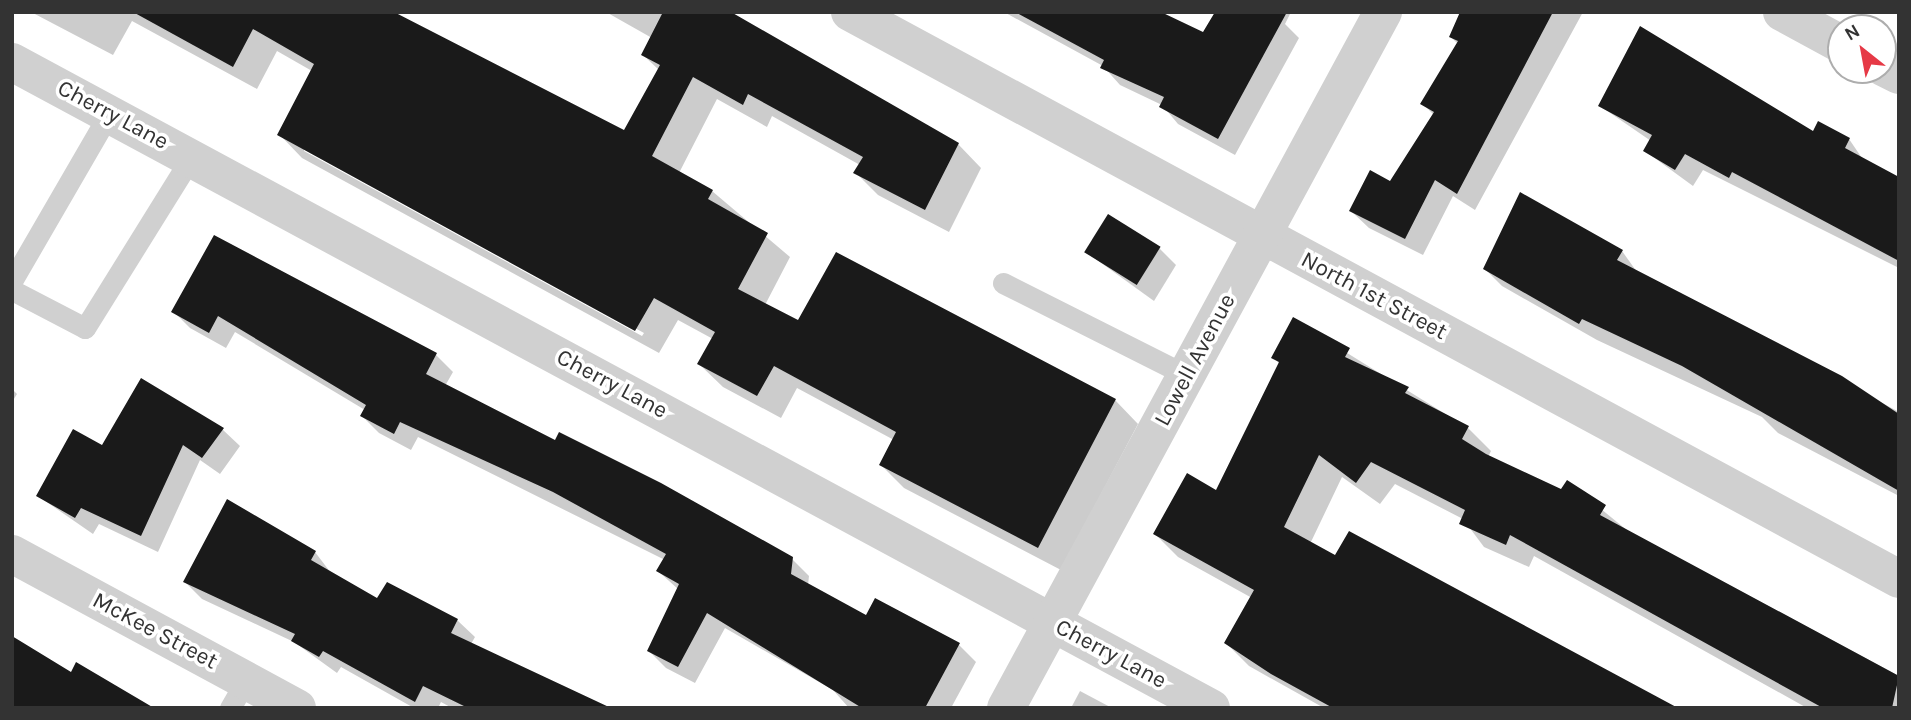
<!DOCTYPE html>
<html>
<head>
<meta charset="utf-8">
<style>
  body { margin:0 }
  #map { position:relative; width:1911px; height:720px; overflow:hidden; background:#fff; font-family:Karla,sans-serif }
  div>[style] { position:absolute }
  .shadow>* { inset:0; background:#0003 }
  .building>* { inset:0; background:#1a1a1a; transform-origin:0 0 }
  .service>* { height:21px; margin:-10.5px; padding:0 10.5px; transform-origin:10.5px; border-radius:10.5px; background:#d0d0d0 }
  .minor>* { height:38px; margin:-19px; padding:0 19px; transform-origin:19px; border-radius:19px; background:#d0d0d0 }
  span { translate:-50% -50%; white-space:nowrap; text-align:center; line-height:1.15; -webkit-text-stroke:7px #fff; paint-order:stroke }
  .street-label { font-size:23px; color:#333 }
  .frame { position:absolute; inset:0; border:14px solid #333; pointer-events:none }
  .north { position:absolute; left:1827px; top:14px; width:70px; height:70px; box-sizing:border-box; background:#fff; border:2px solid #adadad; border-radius:50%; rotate:329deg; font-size:19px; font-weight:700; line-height:28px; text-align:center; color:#333 }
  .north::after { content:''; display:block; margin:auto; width:24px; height:32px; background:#e63946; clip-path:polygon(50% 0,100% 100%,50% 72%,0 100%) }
</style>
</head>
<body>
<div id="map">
  <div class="shadow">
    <div style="clip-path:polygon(evenodd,31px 12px,391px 12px,624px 132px,659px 70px,643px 55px,652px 38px,606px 12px,711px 12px,958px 144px,981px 168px,949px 232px,878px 195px,855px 172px,860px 165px,772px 116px,767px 127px,717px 99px,679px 173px,712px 191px,790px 257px,765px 305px,799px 323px,1115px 400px,1138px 424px,1061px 570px,904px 488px,881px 465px,894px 440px,797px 388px,781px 418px,723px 387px,699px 364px,713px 339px,678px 320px,659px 353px,302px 158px,279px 134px,312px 71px,277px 51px,257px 89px,132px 21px,113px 55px,31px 12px,304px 147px,644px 333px,642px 336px,304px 151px,304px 147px)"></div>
    <div style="clip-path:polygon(1004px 12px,1157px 12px,1204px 34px,1217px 12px,1291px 12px,1285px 24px,1299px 38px,1235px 155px,1178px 124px,1162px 105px,1120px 85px,1103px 66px)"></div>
    <div style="clip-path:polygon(1462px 12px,1583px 12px,1475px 210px,1453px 196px,1423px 255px,1369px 228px,1351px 211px,1391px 183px,1434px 115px,1422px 103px,1458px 44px,1451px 37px)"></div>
    <div style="clip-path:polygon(1600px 106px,1814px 133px,1819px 123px,1849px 139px,1864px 161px,1899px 179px,1899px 268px,1703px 170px,1693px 186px,1645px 151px,1651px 141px)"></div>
    <div style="clip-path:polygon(1520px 195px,1622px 251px,1637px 272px,1899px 412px,1899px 496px,1778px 433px,1762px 417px,1597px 340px,1502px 286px,1485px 269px)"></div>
    <div style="clip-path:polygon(214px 237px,436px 355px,453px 372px,445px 386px,792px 559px,809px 576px,808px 585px,867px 618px,959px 645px,976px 662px,951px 708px,849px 708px,833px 690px,725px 628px,695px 683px,666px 668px,649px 651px,679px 590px,658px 571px,665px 560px,418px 437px,411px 450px,379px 433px,362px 416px,365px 410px,235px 332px,226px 348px,190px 328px,173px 311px)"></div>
    <div style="clip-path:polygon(1159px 248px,1176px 265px,1154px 301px,1086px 252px)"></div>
    <div style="clip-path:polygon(1294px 320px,1468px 428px,1491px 451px,1488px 457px,1562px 491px,1568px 482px,1628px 531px,1899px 676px,1899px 708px,1807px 708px,1534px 556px,1529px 567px,1484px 547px,1463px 519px,1395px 484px,1380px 504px,1342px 477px,1310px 544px,1675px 708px,1324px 708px,1249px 666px,1226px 643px,1252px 598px,1178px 557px,1155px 534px,1217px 492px,1280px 364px,1273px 357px)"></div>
    <div style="clip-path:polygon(12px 389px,17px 394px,12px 402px)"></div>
    <div style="clip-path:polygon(222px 429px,240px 446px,220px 474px,200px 460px,158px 552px,99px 524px,93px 534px,38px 496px,102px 447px)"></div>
    <div style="clip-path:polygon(315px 552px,331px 573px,377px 600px,457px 620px,475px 637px,471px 644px,592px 708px,452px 708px,441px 702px,438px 708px,414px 708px,341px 667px,337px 673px,294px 642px,202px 599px,185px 582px)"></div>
    <div style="clip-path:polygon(1080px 691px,1112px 708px,1071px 708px)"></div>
  </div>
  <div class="building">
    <div style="clip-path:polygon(133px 12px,394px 12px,624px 130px,660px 65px,641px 55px,663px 12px,731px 12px,959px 143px,925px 210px,853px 173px,863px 157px,748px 94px,743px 105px,693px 77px,652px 156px,713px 190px,708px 199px,768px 233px,738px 289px,798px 320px,836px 252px,1116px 399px,1038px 548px,879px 465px,896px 432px,774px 366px,757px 396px,697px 364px,715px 332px,654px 298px,635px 331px,277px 135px,314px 64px,253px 29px,233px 67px)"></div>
    <div style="clip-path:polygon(1015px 12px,1161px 12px,1203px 32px,1215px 12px,1287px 12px,1218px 139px,1159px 107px,1164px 97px,1100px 68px,1104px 60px)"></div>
    <div style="clip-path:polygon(1460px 12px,1553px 12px,1457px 194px,1435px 180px,1405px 239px,1349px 211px,1370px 170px,1390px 181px,1434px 112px,1420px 104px,1458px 41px,1449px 37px)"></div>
    <div style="clip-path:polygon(1640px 26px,1813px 131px,1818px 121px,1850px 138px,1845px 148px,1899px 177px,1899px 261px,1732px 172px,1729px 178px,1685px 154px,1675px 170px,1643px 151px,1652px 135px,1598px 106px)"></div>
    <div style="clip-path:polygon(1520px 192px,1623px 250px,1617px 260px,1842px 376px,1899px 414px,1899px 491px,1682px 366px,1582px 319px,1579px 324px,1483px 269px)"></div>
    <div style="left:1108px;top:214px;width:62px;height:45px;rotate:32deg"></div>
    <div style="clip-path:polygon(214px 235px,437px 353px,426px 374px,555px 440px,559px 432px,661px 483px,793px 557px,791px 574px,866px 615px,875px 598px,960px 643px,925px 708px,862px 708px,707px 613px,678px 667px,647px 651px,679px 584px,656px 571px,666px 554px,553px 492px,400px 422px,394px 434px,360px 416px,366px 405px,218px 316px,209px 333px,171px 312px)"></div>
    <div style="clip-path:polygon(1293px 317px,1350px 348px,1345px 357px,1409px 387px,1405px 393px,1469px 426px,1462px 439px,1486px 454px,1561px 489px,1567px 480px,1606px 505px,1600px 515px,1899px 676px,1892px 708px,1823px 708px,1510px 535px,1506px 545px,1459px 524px,1465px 510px,1371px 462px,1356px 483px,1319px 455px,1284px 527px,1335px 555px,1349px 531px,1678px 708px,1333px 708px,1271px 674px,1224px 643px,1254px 590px,1153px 534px,1187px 473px,1216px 490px,1279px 362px,1271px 358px)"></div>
    <div style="clip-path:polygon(141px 378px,224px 428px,202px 458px,183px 445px,141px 536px,81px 508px,75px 518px,36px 496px,73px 429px,102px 445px)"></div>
    <div style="clip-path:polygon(227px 499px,316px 551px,311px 560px,377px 598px,387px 582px,458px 619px,451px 633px,611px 708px,468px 708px,423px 686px,415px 702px,323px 651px,319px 657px,291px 641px,295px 634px,183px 582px)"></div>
    <div style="clip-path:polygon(12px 636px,71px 672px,76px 662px,154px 708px,12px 708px)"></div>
  </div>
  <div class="service">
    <div style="left:12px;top:281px;width:193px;rotate:-59.9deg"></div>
    <div style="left:1003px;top:283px;width:205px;rotate:26.7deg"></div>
    <div style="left:12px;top:290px;width:82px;rotate:27.5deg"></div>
    <div style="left:85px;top:328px;width:203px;rotate:-58.1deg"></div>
    <div style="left:230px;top:708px;width:32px;rotate:-60deg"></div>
  </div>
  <div class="minor">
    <div style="left:850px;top:12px;width:1192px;rotate:28.39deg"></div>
    <div style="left:1782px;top:12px;width:67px;rotate:28.5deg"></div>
    <div style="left:12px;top:62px;width:1362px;rotate:28.32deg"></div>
    <div style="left:1883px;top:67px;width:18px;rotate:27deg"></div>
    <div style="left:12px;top:554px;width:324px;rotate:28.4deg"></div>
    <div style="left:1006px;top:708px;width:792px;rotate:-61.56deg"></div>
  </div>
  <div class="street-label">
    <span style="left:113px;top:115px;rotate:28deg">Cherry Lane</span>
    <span style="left:1374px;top:296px;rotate:28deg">North 1st Street</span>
    <span style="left:1195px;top:360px;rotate:-62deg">Lowell Avenue</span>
    <span style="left:612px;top:384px;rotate:28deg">Cherry Lane</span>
    <span style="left:155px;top:631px;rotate:28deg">McKee Street</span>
    <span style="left:1111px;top:654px;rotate:28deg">Cherry Lane</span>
  </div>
  <div class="frame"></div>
  <div class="north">N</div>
</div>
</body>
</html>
